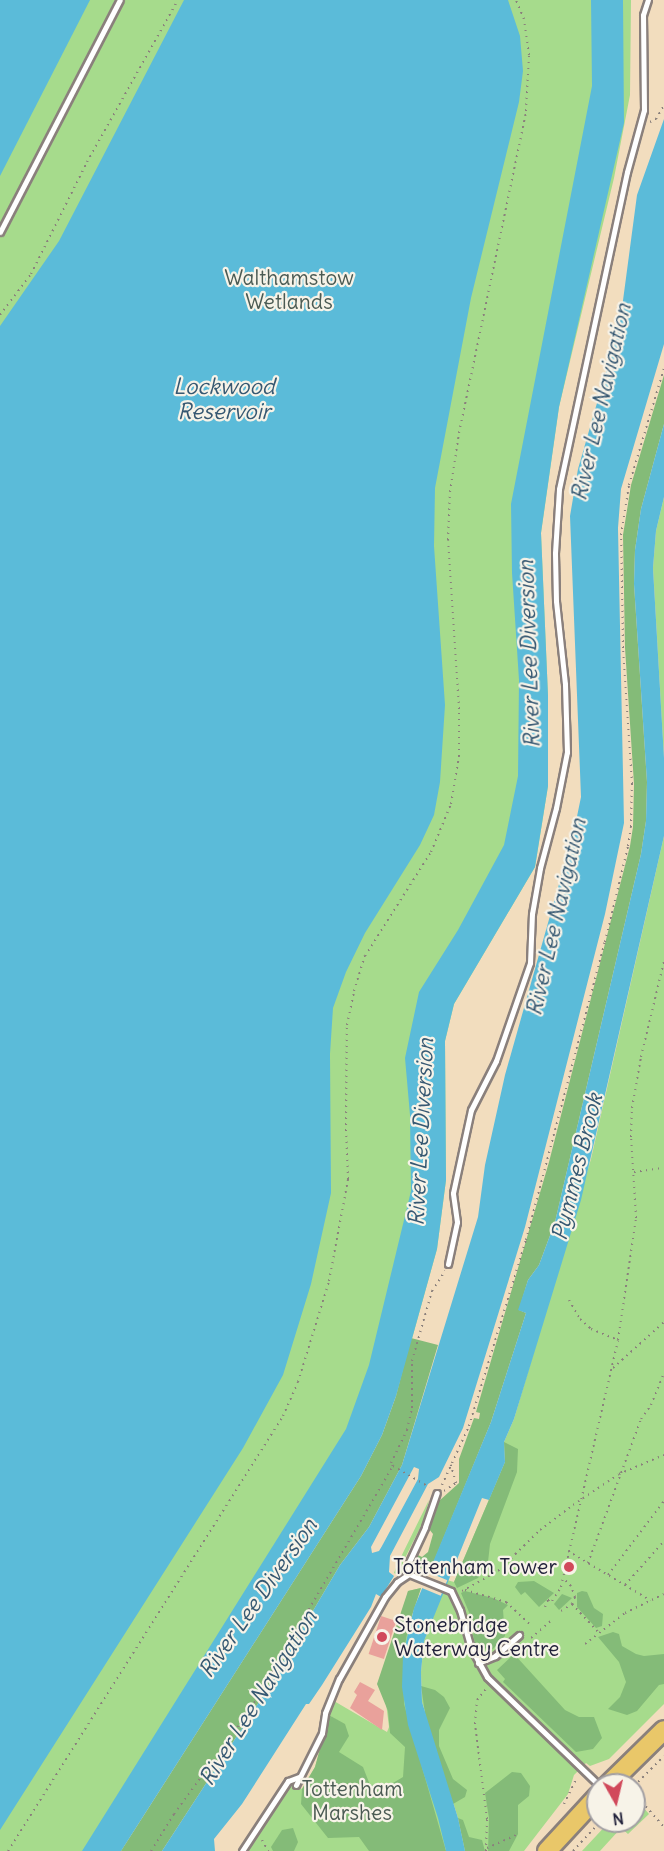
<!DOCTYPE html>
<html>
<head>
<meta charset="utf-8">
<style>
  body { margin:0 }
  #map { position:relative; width:664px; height:1851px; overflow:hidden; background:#f2ddbe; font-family:Delius,sans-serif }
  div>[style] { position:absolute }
  .green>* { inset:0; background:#a6db8c }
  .forest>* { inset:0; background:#84bb78 }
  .water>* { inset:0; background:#5bbbd9 }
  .pier>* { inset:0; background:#f2ddbe; transform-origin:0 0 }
  .building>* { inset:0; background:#e9a19b; transform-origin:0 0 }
  .path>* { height:2px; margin-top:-1px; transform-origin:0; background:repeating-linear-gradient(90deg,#8a807c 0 1.5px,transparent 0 6px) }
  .roads { filter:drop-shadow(2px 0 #8a807c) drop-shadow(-2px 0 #8a807c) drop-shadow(0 2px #8a807c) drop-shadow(0 -2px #8a807c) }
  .service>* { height:5px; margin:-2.5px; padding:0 2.5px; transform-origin:2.5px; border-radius:2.5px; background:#fff }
  .primary>* { height:18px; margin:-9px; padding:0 9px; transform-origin:9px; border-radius:9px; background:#e9c769 }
  .dots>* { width:16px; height:16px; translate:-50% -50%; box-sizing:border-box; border:3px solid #f7f3e8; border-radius:50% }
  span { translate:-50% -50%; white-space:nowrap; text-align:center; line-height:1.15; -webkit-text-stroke:4.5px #f7f3e8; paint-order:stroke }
  .park-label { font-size:21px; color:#4a5a53 }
  .poi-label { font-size:21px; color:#22223b }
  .right { translate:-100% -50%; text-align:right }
  .left { translate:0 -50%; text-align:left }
  .water-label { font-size:22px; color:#365872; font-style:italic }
  .north { position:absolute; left:586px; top:1773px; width:60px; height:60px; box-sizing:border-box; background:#f7f3e8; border:2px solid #a29fa3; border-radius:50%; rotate:172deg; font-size:16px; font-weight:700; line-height:24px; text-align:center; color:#22223b }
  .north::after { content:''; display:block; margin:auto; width:21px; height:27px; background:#d1495b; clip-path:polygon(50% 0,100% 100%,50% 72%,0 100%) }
</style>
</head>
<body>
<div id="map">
  <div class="green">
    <div style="clip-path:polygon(0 0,631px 0,630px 95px,614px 178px,559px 407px,541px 533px,548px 696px,548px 786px,535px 867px,454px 1004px,445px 1041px,446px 1180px,437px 1249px,396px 1396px,121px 1851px,0 1851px)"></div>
    <div style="clip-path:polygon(664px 497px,664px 758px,653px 568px,656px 531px)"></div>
    <div style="clip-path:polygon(664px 836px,664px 1704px,609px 1759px,590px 1766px,586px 1763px,574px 1775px,568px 1794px,524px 1851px,465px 1851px,458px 1818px,422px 1702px,421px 1672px,424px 1641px,447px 1580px,454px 1582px,505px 1462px,504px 1442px,514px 1419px,591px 1159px)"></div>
    <div style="clip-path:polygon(429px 1500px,424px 1520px,403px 1562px,403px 1572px,396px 1574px,394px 1573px,397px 1565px)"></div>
    <div style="clip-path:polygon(421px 1588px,409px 1624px,446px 1851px,248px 1851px,292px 1783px,302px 1789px,315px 1767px,326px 1730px,345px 1725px,329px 1715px,334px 1701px,387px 1732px,389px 1727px,386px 1703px,408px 1591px)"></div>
    <div style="clip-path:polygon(634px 1797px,649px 1814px,628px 1834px,621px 1828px,600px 1851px,582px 1851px,610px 1821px,634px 1821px)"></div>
  </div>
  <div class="forest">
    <div style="clip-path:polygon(664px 375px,664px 424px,641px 509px,635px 550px,634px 584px,647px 782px,646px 821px,641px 854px,555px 1222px,539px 1265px,528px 1280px,519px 1310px,526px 1313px,491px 1422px,430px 1571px,416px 1567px,414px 1560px,418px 1555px,422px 1557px,428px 1552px,433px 1534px,429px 1529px,439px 1501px,459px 1483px,459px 1459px,474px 1418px,479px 1419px,480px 1413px,476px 1412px,549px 1162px,630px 846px,633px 827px,634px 784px,625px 648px,623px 535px,631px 485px)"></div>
    <div style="clip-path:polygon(411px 1338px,438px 1345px,402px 1465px,369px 1527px,340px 1565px,261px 1699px,162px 1851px,121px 1851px,361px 1476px,382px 1435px,396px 1396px)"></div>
    <div style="clip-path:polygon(504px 1442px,518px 1449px,517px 1472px,490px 1544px,488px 1562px,478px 1578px,457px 1588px,454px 1582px,505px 1462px)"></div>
    <div style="clip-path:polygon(534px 1581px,554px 1593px,539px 1607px,525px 1592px,521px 1595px,515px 1587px,518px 1582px)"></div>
    <div style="clip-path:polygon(421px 1588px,409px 1624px,403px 1655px,404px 1704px,446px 1851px,369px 1851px,359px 1837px,328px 1838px,301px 1804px,302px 1789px,315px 1767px,329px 1715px,345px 1724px,349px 1736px,339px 1752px,363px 1767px,370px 1785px,393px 1783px,403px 1777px,405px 1747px,390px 1733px,388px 1711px,377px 1684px,408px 1591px)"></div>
    <div style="clip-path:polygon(465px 1591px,493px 1598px,508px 1605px,503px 1610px,505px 1636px,493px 1649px,479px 1648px,475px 1643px,473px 1635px,476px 1629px,461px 1593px)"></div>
    <div style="clip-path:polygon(582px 1591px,587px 1592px,594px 1608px,603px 1614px,602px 1626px,596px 1628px,577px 1607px,577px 1593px)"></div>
    <div style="clip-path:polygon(562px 1594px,572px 1598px,559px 1610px,554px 1604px)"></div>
    <div style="clip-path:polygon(613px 1632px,619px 1634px,622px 1646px,636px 1654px,644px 1656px,664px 1654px,664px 1684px,659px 1685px,637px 1711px,627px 1715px,608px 1709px,620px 1697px,626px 1682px,619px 1662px,598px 1637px)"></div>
    <div style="clip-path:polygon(514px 1654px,565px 1710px,579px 1717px,594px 1717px,602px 1738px,593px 1749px,576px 1752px,503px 1682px,505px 1679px,497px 1670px)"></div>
    <div style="clip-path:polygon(421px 1686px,435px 1690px,444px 1697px,450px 1708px,439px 1730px,439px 1746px,453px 1779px,467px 1790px,465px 1797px,453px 1804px,426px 1720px)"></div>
    <div style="clip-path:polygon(512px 1772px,521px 1773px,530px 1786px,529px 1796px,518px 1805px,518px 1834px,509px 1851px,488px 1851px,489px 1818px,485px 1793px)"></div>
    <div style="clip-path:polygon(458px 1818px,463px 1820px,469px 1837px,482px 1840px,485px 1851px,465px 1851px)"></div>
    <div style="clip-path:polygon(293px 1828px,298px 1842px,294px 1851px,273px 1851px,271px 1847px,282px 1830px)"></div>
  </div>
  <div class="water">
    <div style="clip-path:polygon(0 0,90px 0,0 176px)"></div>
    <div style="clip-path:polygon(184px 0,508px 0,520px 36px,523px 71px,519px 102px,471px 298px,435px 488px,434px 546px,445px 705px,440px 782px,434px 815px,420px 845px,365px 933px,346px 972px,333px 1008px,330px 1054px,331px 1193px,311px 1284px,283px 1375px,243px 1448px,0 1830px,0 326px,59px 241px)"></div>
    <div style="clip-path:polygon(591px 0,623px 0,624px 123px,559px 407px,541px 533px,548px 696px,548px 786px,535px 867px,454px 1004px,445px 1041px,446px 1180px,437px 1249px,396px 1396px,382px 1435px,361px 1476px,121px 1851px,82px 1851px,346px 1429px,369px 1365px,411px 1191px,410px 1115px,405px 1058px,419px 992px,458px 930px,504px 845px,518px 776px,519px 680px,512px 573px,511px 504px,592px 86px)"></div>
    <div style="clip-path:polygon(evenodd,664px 119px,664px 344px,621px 489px,618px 528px,624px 823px,605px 914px,525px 1227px,463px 1428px,439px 1477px,428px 1484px,390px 1556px,389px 1572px,394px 1576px,381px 1597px,376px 1594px,371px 1607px,322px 1685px,309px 1704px,306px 1704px,242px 1804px,214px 1839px,215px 1851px,162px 1851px,261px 1699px,340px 1565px,369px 1527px,402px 1465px,478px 1217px,485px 1165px,505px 1075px,574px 831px,581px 797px,570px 516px,578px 469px,620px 323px,637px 195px,664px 119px,414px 1467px,419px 1469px,418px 1479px,382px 1546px,379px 1551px,372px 1553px,371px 1547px,414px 1467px)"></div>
    <div style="clip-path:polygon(664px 424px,664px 497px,656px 531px,653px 568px,664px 758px,664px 836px,581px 1200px,514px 1419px,504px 1442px,505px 1462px,489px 1500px,482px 1498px,424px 1641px,421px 1672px,422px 1702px,458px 1818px,465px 1851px,446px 1851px,438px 1818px,408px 1725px,402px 1687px,403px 1655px,414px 1608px,491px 1422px,526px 1313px,518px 1310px,528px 1280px,539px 1265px,555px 1222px,641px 854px,646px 821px,647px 782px,634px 584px,635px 550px,641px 509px)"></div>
  </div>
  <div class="pier">
    <div style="left:428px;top:1572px;width:21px;height:17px;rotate:23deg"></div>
  </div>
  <div class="building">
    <div style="left:381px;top:1616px;width:16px;height:40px;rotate:18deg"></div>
    <div style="clip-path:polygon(360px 1682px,375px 1690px,368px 1701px,384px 1711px,382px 1730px,350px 1708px,357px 1695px,354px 1692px)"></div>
  </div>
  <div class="path">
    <div style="left:650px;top:122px;width:7px;rotate:-27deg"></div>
    <div style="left:656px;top:119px;width:16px;rotate:-60deg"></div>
    <div style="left:0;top:315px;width:51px;rotate:-52.9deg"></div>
    <div style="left:31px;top:274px;width:125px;rotate:-63.4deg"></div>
    <div style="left:87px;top:162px;width:186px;rotate:-60.7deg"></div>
    <div style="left:634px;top:1172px;width:30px;rotate:-8deg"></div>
    <div style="left:569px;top:1300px;width:22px;rotate:60deg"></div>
    <div style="left:580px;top:1319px;width:15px;rotate:42deg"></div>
    <div style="left:591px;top:1329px;width:29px;rotate:22deg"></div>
    <div style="left:613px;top:1368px;width:69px;rotate:-42deg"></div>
    <div style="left:393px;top:1466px;width:4px;rotate:-124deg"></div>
    <div style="left:391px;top:1463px;width:37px;rotate:-64deg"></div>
    <div style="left:407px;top:1430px;width:23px;rotate:-77deg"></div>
    <div style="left:412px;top:1408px;width:47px;rotate:-90deg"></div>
    <div style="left:412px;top:1361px;width:73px;rotate:-74.1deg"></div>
    <div style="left:432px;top:1291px;width:24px;rotate:-57deg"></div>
    <div style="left:442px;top:1485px;width:65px;rotate:-65.4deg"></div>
    <div style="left:469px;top:1426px;width:195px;rotate:-73deg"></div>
    <div style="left:526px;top:1240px;width:308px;rotate:-75.2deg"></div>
    <div style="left:605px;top:942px;width:99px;rotate:-76.5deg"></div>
    <div style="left:628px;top:846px;width:19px;rotate:-81deg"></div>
    <div style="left:631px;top:827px;width:43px;rotate:-88.7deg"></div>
    <div style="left:632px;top:784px;width:136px;rotate:-93.8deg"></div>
    <div style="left:623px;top:648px;width:113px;rotate:-91deg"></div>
    <div style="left:621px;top:535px;width:51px;rotate:-80.9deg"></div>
    <div style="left:629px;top:485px;width:122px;rotate:-73.3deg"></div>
    <div style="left:444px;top:1491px;width:14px;rotate:-34deg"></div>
    <div style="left:456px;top:1483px;width:19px;rotate:-106deg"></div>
    <div style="left:568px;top:1551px;width:96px;rotate:30.9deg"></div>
    <div style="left:588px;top:1563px;width:153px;rotate:-69.8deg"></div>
    <div style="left:641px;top:1419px;width:17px;rotate:-54deg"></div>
    <div style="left:651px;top:1405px;width:35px;rotate:-68deg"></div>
    <div style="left:608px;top:1575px;width:93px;rotate:-52.9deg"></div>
    <div style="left:625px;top:1585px;width:59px;rotate:-48.4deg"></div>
    <div style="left:465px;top:1590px;width:43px;rotate:16.3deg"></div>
    <div style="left:506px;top:1602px;width:34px;rotate:43deg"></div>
    <div style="left:462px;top:1591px;width:41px;rotate:-29.1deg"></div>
    <div style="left:498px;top:1571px;width:59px;rotate:-44.3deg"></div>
    <div style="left:540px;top:1530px;width:41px;rotate:-37.1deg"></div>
    <div style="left:573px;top:1505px;width:55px;rotate:-34deg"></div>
    <div style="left:619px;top:1474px;width:49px;rotate:-22.9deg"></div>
    <div style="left:552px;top:1601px;width:17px;rotate:-57deg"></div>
    <div style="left:561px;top:1587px;width:253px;rotate:-77deg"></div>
    <div style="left:618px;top:1340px;width:123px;rotate:-81.6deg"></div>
    <div style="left:636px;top:1218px;width:81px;rotate:-93.5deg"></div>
    <div style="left:631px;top:1137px;width:29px;rotate:-88deg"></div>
    <div style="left:632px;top:1108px;width:52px;rotate:-80deg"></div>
    <div style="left:641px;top:1057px;width:99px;rotate:-76.5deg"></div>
    <div style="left:572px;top:1604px;width:38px;rotate:47deg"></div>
    <div style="left:545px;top:1607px;width:8px;rotate:-67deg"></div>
    <div style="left:548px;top:1600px;width:6px;rotate:-9deg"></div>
    <div style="left:561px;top:1611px;width:13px;rotate:-32deg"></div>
    <div style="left:572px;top:1604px;width:8px;rotate:-67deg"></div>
    <div style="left:575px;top:1597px;width:12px;rotate:-110deg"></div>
    <div style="left:571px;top:1586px;width:11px;rotate:-135deg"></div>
    <div style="left:531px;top:1638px;width:28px;rotate:-41deg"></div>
    <div style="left:585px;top:1644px;width:51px;rotate:-37.8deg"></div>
    <div style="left:625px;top:1613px;width:43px;rotate:-26deg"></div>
    <div style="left:634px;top:1786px;width:42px;rotate:-45deg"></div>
    <div style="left:634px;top:1793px;width:45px;rotate:48.6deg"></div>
    <div style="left:564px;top:1804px;width:28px;rotate:-64deg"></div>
    <div style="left:262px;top:1840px;width:13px;rotate:61deg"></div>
    <div style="left:487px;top:1848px;width:34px;rotate:-24deg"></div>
    <div style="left:8px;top:1851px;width:515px;rotate:-57.7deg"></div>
    <div style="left:283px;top:1416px;width:37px;rotate:-66deg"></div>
    <div style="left:298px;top:1382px;width:106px;rotate:-72.9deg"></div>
    <div style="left:329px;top:1281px;width:104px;rotate:-79.4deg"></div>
    <div style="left:348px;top:1179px;width:48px;rotate:-92.4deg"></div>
    <div style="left:346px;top:1131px;width:106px;rotate:-89.5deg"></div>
    <div style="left:347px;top:1025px;width:35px;rotate:-78deg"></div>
    <div style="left:354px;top:991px;width:37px;rotate:-73deg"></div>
    <div style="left:365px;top:956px;width:123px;rotate:-57.6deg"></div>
    <div style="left:431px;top:852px;width:52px;rotate:-67.4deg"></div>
    <div style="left:451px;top:804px;width:49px;rotate:-80.5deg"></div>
    <div style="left:459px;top:756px;width:47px;rotate:-90deg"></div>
    <div style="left:459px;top:709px;width:169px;rotate:-93.7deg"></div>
    <div style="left:448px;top:540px;width:48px;rotate:-87.6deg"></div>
    <div style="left:450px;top:492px;width:60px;rotate:-81.3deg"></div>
    <div style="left:459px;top:433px;width:329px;rotate:-78.2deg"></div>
    <div style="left:526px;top:111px;width:56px;rotate:-86.9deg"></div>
    <div style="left:529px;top:55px;width:36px;rotate:-98deg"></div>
    <div style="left:524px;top:19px;width:21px;rotate:-113deg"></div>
    <div style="left:151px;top:1851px;width:44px;rotate:-58.1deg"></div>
    <div style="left:174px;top:1814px;width:125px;rotate:-53.8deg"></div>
    <div style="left:248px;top:1713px;width:286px;rotate:-59.6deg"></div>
    <div style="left:393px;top:1466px;width:42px;rotate:30.3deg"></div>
    <div style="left:486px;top:1851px;width:32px;rotate:-88deg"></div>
    <div style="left:487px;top:1819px;width:96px;rotate:-97.2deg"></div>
    <div style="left:475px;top:1724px;width:24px;rotate:-85deg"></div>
    <div style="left:477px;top:1700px;width:14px;rotate:-51deg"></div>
    <div style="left:573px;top:1851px;width:41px;rotate:-47deg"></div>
  </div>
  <div class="roads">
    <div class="service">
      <div style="left:0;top:232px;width:261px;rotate:-62.7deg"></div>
      <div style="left:448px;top:1264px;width:43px;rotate:-77.9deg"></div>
      <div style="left:457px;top:1222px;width:29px;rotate:-98deg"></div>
      <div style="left:453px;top:1193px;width:85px;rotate:-77.8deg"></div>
      <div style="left:471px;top:1110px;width:55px;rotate:-63deg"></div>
      <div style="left:496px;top:1061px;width:104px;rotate:-70.9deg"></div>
      <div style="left:530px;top:963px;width:49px;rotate:-87.7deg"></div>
      <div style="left:532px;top:914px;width:47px;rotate:-80.1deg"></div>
      <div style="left:540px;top:868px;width:62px;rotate:-75.1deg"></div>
      <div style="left:556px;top:808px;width:57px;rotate:-78.9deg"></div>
      <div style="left:567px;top:752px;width:68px;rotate:-91.7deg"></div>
      <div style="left:565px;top:684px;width:83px;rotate:-96.2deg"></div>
      <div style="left:556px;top:601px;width:48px;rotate:-91.2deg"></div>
      <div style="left:555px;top:553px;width:64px;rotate:-86.4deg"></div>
      <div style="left:559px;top:489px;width:324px;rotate:-77.9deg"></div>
      <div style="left:627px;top:172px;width:64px;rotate:-74.7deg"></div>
      <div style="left:644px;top:110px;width:95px;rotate:-90.6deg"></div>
      <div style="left:643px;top:15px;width:16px;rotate:-72deg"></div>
      <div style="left:409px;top:1574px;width:12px;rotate:-90deg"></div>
      <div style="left:409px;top:1562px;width:38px;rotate:-65deg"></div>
      <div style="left:425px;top:1527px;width:36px;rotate:-71deg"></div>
      <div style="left:478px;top:1663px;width:18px;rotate:-22deg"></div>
      <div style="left:495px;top:1656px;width:32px;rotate:-41deg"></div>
      <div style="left:296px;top:1785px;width:58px;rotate:-63.4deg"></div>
      <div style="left:322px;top:1733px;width:20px;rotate:-81deg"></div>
      <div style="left:325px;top:1713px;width:37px;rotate:-68deg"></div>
      <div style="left:339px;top:1679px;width:94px;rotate:-60.7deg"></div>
      <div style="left:385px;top:1597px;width:19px;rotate:-51deg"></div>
      <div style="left:397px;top:1582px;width:14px;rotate:-34deg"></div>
      <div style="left:409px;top:1574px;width:45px;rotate:22deg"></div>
      <div style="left:451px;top:1591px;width:21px;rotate:65deg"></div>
      <div style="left:460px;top:1610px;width:40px;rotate:74deg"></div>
      <div style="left:471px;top:1648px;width:33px;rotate:61deg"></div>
      <div style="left:487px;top:1677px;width:156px;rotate:44deg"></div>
      <div style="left:242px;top:1851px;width:84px;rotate:-56.7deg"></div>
      <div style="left:288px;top:1781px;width:12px;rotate:-20deg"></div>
    </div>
    <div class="primary">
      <div style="left:608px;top:1785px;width:78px;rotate:-44.5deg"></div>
      <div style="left:547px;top:1851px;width:75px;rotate:-47.2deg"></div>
    </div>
  </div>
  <div class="dots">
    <div style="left:569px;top:1567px;background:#d1495b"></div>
    <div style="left:382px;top:1637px;background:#d1495b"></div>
  </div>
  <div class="park-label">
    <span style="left:289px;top:290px">Walthamstow<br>Wetlands</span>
    <span style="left:352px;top:1801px">Tottenham<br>Marshes</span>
  </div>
  <div class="poi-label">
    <span class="right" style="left:557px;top:1567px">Tottenham Tower</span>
    <span class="left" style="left:394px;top:1637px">Stonebridge<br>Waterway Centre</span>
  </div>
  <div class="water-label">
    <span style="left:224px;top:399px">Lockwood<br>Reservoir</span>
    <span style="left:601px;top:402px;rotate:-77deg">River Lee Navigation</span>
    <span style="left:529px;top:654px;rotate:-92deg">River Lee Diversion</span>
    <span style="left:556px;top:917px;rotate:-77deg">River Lee Navigation</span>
    <span style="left:421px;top:1132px;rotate:-87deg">River Lee Diversion</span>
    <span style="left:577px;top:1167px;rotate:-76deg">Pymmes Brook</span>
    <span style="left:258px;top:1598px;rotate:-55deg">River Lee Diversion</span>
    <span style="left:258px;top:1698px;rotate:-58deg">River Lee Navigation</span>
  </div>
  <div class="north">N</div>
</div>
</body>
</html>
